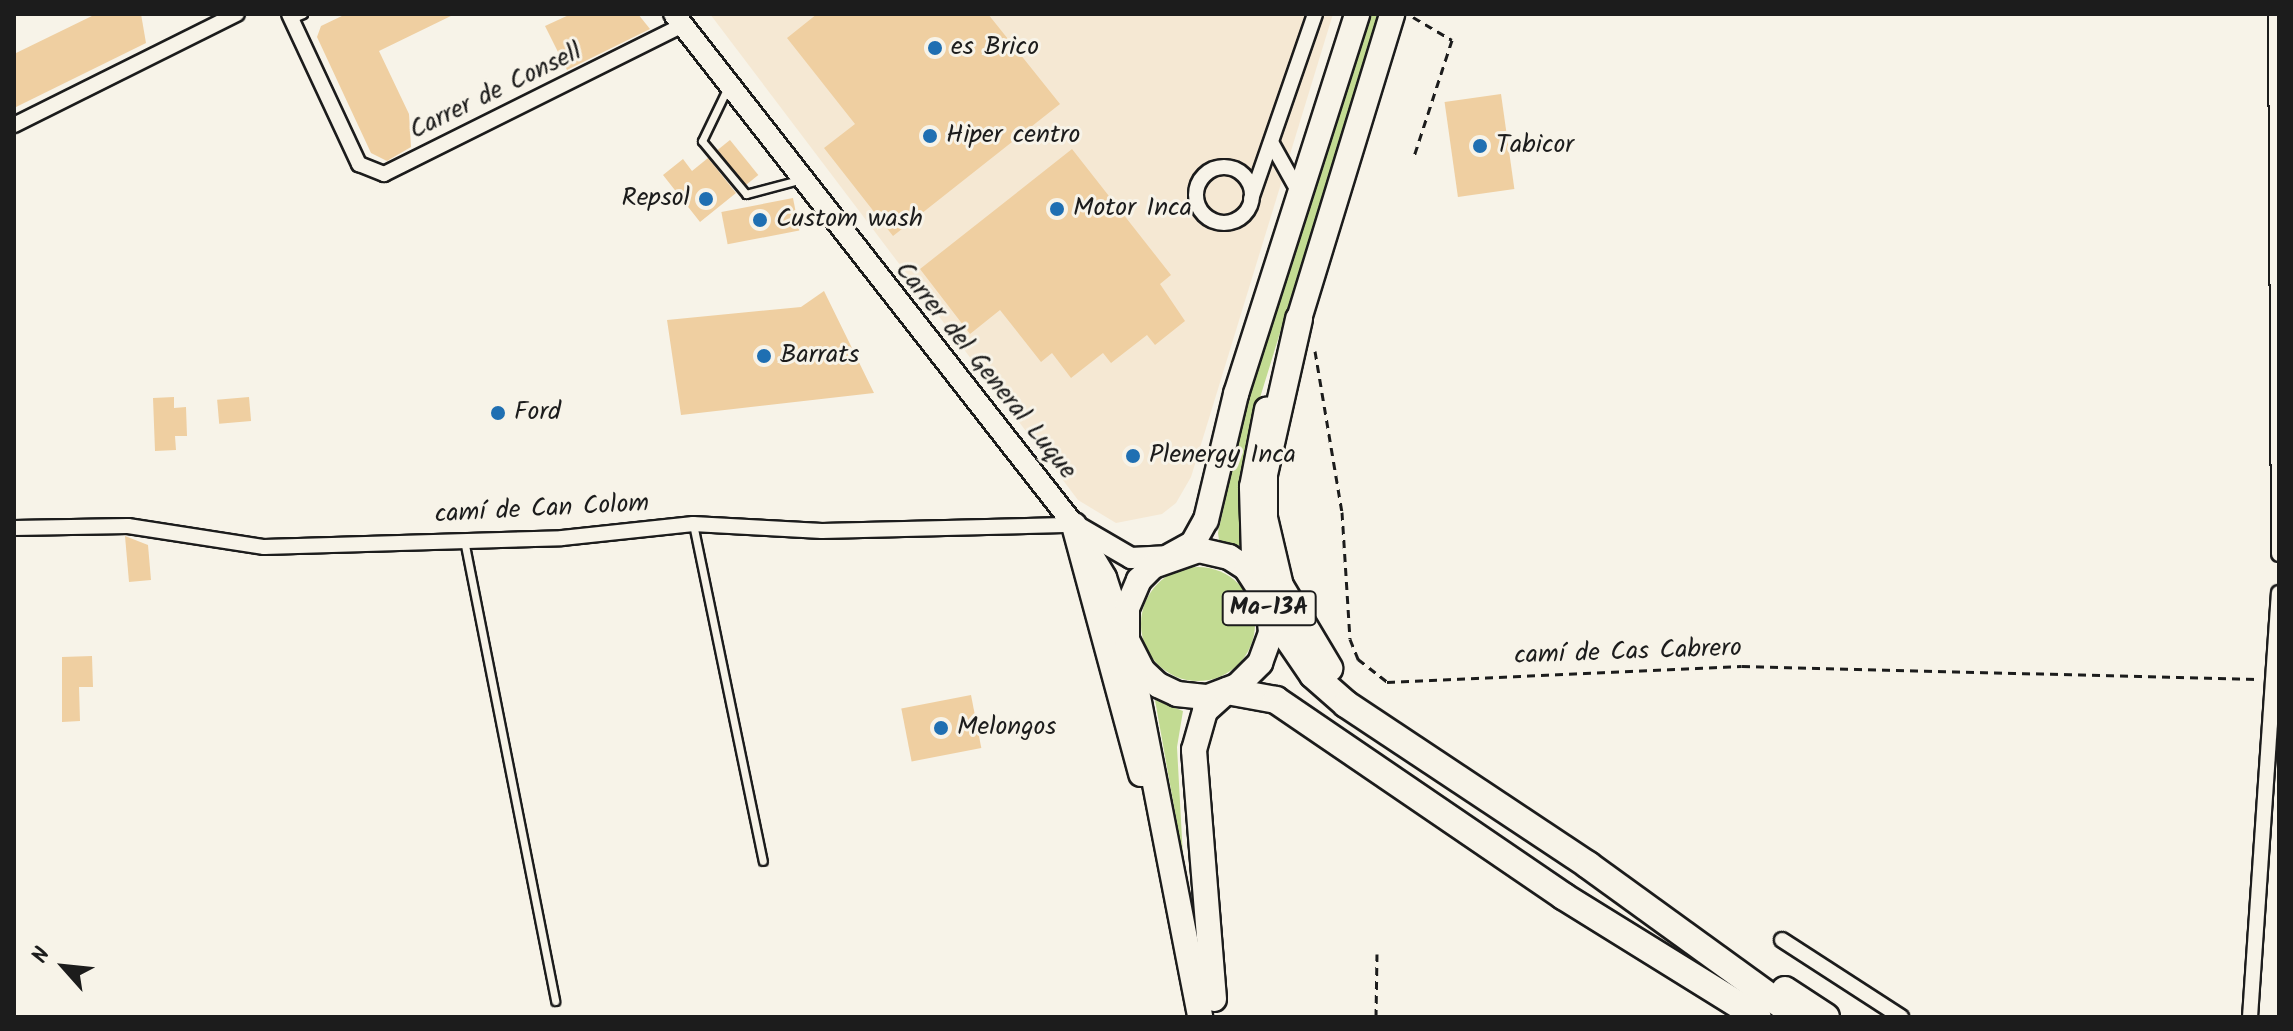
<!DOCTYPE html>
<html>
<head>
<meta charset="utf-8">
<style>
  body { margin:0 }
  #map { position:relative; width:2293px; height:1031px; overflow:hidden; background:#f7f3e8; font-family:Kalam,sans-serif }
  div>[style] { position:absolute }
  .built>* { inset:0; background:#f5e8d3 }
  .green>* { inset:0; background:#c2db92 }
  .round { border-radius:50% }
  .building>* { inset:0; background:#efcfa1; transform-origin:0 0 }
  .path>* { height:3px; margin-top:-1.5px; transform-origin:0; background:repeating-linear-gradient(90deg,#1c1c1c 0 8px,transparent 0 14px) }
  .roads { filter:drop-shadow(2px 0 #1c1c1c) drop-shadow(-2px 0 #1c1c1c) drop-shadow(0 2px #1c1c1c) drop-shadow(0 -2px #1c1c1c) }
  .service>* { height:7px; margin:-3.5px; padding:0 3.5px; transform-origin:3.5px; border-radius:3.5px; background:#f7f3e8 }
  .minor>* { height:14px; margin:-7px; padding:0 7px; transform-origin:7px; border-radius:7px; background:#f7f3e8 }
  .minor>.ring { margin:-7px; padding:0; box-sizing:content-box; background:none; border:14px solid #f7f3e8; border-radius:50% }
  .secondary>* { height:20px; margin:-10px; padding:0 10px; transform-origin:10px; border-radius:10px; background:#f7f3e8 }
  .primary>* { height:24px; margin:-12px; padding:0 12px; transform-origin:12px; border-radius:12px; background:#f7f3e8 }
  .trunk>* { height:24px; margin:-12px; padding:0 12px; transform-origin:12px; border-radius:12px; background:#f7f3e8 }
  .motorway>* { height:26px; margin:-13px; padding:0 13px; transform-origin:13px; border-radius:13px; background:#f7f3e8 }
  .dots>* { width:22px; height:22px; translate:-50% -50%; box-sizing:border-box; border:4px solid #f7f3e8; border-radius:50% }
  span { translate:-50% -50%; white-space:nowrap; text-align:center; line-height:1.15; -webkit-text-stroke:6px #f7f3e8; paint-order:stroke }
  .shield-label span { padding:2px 6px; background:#f7f3e8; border:2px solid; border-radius:6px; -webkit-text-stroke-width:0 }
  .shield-label { font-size:24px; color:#1c1c1c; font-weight:700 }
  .poi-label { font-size:26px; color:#1c1c1c }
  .left { translate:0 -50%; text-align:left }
  .right { translate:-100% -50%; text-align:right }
  .street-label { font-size:26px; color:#1c1c1c }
  .frame { position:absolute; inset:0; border:16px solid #1c1c1c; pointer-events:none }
  .north { position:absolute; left:24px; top:927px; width:80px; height:80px; -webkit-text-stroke:6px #f7f3e8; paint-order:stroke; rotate:297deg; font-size:22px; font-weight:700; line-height:32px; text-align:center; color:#1c1c1c }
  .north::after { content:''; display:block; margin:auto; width:28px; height:36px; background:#1c1c1c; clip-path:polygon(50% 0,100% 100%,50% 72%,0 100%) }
</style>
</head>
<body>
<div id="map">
  <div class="built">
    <div style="clip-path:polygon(710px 14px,1333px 14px,1191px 477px,1176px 503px,1162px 514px,1116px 523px,1078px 500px)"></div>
  </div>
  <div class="green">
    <div style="clip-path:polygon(1371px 14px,1378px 14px,1259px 401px,1242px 543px,1237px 547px,1219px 540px,1218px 533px,1246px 403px)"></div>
    <div class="round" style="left:1141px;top:567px;width:114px;height:114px"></div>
    <div style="clip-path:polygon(1155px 700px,1183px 711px,1177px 747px,1183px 857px)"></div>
  </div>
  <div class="building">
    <div style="clip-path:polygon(96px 14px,141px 14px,146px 43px,14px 108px,14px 54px)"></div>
    <div style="clip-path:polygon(346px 14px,455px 14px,379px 51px,409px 114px,411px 147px,387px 161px,371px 153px,317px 37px,321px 26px)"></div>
    <div style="clip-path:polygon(571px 14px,638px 14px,650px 29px,567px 70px,545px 26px)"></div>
    <div style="clip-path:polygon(817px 14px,988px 14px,1060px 104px,893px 236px,824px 148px,855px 124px,787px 38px)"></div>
    <div style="left:1501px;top:94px;width:96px;height:57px;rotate:82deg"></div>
    <div style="left:730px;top:140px;width:45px;height:16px;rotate:51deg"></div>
    <div style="clip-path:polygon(1072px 149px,1171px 275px,1160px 284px,1185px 321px,1155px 345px,1147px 335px,1111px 363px,1103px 353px,1071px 378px,1052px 353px,1041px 362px,1000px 310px,970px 334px,920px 269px)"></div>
    <div style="clip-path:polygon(708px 158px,736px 193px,700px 222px,663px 175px,683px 159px,692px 171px)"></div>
    <div style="left:793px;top:198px;width:33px;height:73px;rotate:79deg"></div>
    <div style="clip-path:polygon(824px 291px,874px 393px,681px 415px,667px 320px,801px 307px)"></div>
    <div style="clip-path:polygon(174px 397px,174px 408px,186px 407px,187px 436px,175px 436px,176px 450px,155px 451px,153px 398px)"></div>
    <div style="left:249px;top:397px;width:24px;height:32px;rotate:85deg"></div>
    <div style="clip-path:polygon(125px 536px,148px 545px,151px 580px,129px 582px)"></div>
    <div style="clip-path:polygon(92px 656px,93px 687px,79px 687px,80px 721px,62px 722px,62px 657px)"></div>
    <div style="left:971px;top:695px;width:54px;height:71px;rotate:79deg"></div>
  </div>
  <div class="path">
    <div style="left:1413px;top:17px;width:45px;rotate:30.5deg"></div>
    <div style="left:1452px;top:40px;width:122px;rotate:108.1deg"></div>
    <div style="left:1315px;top:351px;width:163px;rotate:80.5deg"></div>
    <div style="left:1342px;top:512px;width:127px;rotate:86.4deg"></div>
    <div style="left:1350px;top:639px;width:22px;rotate:68deg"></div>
    <div style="left:1358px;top:659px;width:37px;rotate:38deg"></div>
    <div style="left:1387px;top:682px;width:355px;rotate:-2.6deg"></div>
    <div style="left:1742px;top:666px;width:515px;rotate:1.45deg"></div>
    <div style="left:1376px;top:1017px;width:63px;rotate:-89.1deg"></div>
  </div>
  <div class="roads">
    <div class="service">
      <div style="left:291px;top:19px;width:13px;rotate:-23deg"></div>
      <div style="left:728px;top:87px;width:60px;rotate:115.7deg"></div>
      <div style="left:702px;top:141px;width:69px;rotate:50.3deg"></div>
      <div style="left:746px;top:194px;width:55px;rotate:-14.8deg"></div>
      <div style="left:693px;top:524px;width:344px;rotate:78.3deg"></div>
      <div style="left:464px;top:540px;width:470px;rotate:78.8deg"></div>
    </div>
    <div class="minor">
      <div style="left:289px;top:14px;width:166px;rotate:65deg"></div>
      <div style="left:359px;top:164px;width:27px;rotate:22deg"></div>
      <div style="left:384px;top:174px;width:334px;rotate:-26.5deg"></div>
      <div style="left:2276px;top:14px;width:540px;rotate:89.68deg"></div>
      <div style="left:14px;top:125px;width:249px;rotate:-26.5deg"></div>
      <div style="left:1272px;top:144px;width:57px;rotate:60.8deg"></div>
      <div class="ring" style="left:1196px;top:167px;width:42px;height:42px"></div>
      <div style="left:1251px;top:199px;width:196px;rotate:-70.9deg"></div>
      <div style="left:14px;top:528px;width:114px;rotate:-1deg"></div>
      <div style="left:128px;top:526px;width:138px;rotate:8.8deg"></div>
      <div style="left:264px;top:547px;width:298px;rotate:-1.7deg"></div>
      <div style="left:562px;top:538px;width:132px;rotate:-6.1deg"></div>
      <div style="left:693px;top:524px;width:129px;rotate:3.1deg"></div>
      <div style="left:822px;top:531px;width:252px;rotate:-1.4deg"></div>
      <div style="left:1782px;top:940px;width:142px;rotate:32.9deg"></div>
      <div style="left:2250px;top:1017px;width:425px;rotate:-86.1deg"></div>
    </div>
    <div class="secondary">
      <div style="left:674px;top:14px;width:649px;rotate:51.95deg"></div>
      <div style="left:1074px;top:525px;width:66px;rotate:30.1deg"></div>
      <div style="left:1131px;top:558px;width:39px;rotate:-3deg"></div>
      <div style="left:1081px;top:535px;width:49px;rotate:59.2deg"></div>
      <div style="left:1106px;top:577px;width:55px;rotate:71.9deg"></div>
    </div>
    <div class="primary">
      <div style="left:1074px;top:525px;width:258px;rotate:74.9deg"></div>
      <div style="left:1262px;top:585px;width:30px;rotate:-105deg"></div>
      <div style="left:1254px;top:556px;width:69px;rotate:-91.7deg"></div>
      <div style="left:1252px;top:487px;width:79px;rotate:-79.1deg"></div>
      <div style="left:1127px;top:640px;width:34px;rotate:63deg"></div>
      <div style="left:1142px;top:670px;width:22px;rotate:43deg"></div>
      <div style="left:1158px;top:685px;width:21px;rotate:25deg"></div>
      <div style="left:1177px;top:694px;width:31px;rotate:6deg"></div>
      <div style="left:1208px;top:697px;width:31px;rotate:-21deg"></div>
      <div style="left:1237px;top:686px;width:33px;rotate:-45deg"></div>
      <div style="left:1260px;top:663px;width:33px;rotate:-70deg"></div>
      <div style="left:1271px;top:632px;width:30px;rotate:-96deg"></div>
      <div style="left:1268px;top:602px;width:40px;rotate:-122.9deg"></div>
      <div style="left:1246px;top:568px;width:20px;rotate:-147deg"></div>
      <div style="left:1229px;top:557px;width:31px;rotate:-167deg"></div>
      <div style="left:1199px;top:550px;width:49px;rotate:160.8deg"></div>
      <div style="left:1153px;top:566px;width:20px;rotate:135deg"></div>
      <div style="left:1139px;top:580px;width:30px;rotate:113deg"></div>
      <div style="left:1127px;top:608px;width:32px;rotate:90deg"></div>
      <div style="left:1127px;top:640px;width:384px;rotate:79deg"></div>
      <div style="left:1214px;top:999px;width:250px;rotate:-94.6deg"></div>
      <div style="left:1194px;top:750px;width:41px;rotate:-74.2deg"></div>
      <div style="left:1205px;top:711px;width:28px;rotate:-42deg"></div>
    </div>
    <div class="trunk">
      <div style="left:1299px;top:319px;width:319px;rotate:-73deg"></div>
      <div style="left:1170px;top:556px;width:26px;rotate:-29deg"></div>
      <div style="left:1193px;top:543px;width:26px;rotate:-61deg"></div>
      <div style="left:1206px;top:520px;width:130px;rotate:-76.6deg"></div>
      <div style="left:1236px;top:394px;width:399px;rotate:-72.3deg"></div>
    </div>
    <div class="motorway">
      <div style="left:1299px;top:319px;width:159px;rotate:102.7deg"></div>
      <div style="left:1264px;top:474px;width:44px;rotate:90deg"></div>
      <div style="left:1264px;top:518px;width:70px;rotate:76.8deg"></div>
      <div style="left:1280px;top:586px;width:96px;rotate:59.1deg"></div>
      <div style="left:1270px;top:612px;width:76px;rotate:55.7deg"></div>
      <div style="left:1313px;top:675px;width:44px;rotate:41.3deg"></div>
      <div style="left:1346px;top:704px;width:291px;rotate:33.6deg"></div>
      <div style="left:1588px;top:865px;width:259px;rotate:35.9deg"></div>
      <div style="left:1227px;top:691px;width:50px;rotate:10.4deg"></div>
      <div style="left:1276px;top:700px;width:348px;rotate:34.3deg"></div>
      <div style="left:1563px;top:896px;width:229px;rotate:31.8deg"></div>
      <div style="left:1785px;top:990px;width:49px;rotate:33.4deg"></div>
    </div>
  </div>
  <div class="dots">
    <div style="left:935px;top:48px;background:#1f6fb2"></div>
    <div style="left:930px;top:136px;background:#1f6fb2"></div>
    <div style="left:1480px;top:146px;background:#1f6fb2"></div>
    <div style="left:706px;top:199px;background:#1f6fb2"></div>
    <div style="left:1057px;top:209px;background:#1f6fb2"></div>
    <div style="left:760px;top:220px;background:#1f6fb2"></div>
    <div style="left:764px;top:356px;background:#1f6fb2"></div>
    <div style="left:498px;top:413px;background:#1f6fb2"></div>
    <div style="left:1133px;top:456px;background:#1f6fb2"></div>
    <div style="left:941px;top:728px;background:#1f6fb2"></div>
  </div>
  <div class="shield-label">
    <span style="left:1269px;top:608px">Ma-13A</span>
  </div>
  <div class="poi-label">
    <span class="left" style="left:951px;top:48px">es Brico</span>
    <span class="left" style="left:946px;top:136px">Hiper centro</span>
    <span class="left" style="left:1496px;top:146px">Tabicor</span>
    <span class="right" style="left:690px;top:199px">Repsol</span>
    <span class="left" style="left:1073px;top:209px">Motor Inca</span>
    <span class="left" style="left:776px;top:220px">Custom wash</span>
    <span class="left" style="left:780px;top:356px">Barrats</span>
    <span class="left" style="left:514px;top:413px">Ford</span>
    <span class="left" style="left:1149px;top:456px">Plenergy Inca</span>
    <span class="left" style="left:957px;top:728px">Melongos</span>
  </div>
  <div class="street-label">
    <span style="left:496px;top:92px;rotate:-26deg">Carrer de Consell</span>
    <span style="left:985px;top:371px;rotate:51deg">Carrer del General Luque</span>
    <span style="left:542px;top:510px;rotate:-3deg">camí de Can Colom</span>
    <span style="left:1628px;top:653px;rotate:-2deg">camí de Cas Cabrero</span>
  </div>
  <div class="frame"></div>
  <div class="north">N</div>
</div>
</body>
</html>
